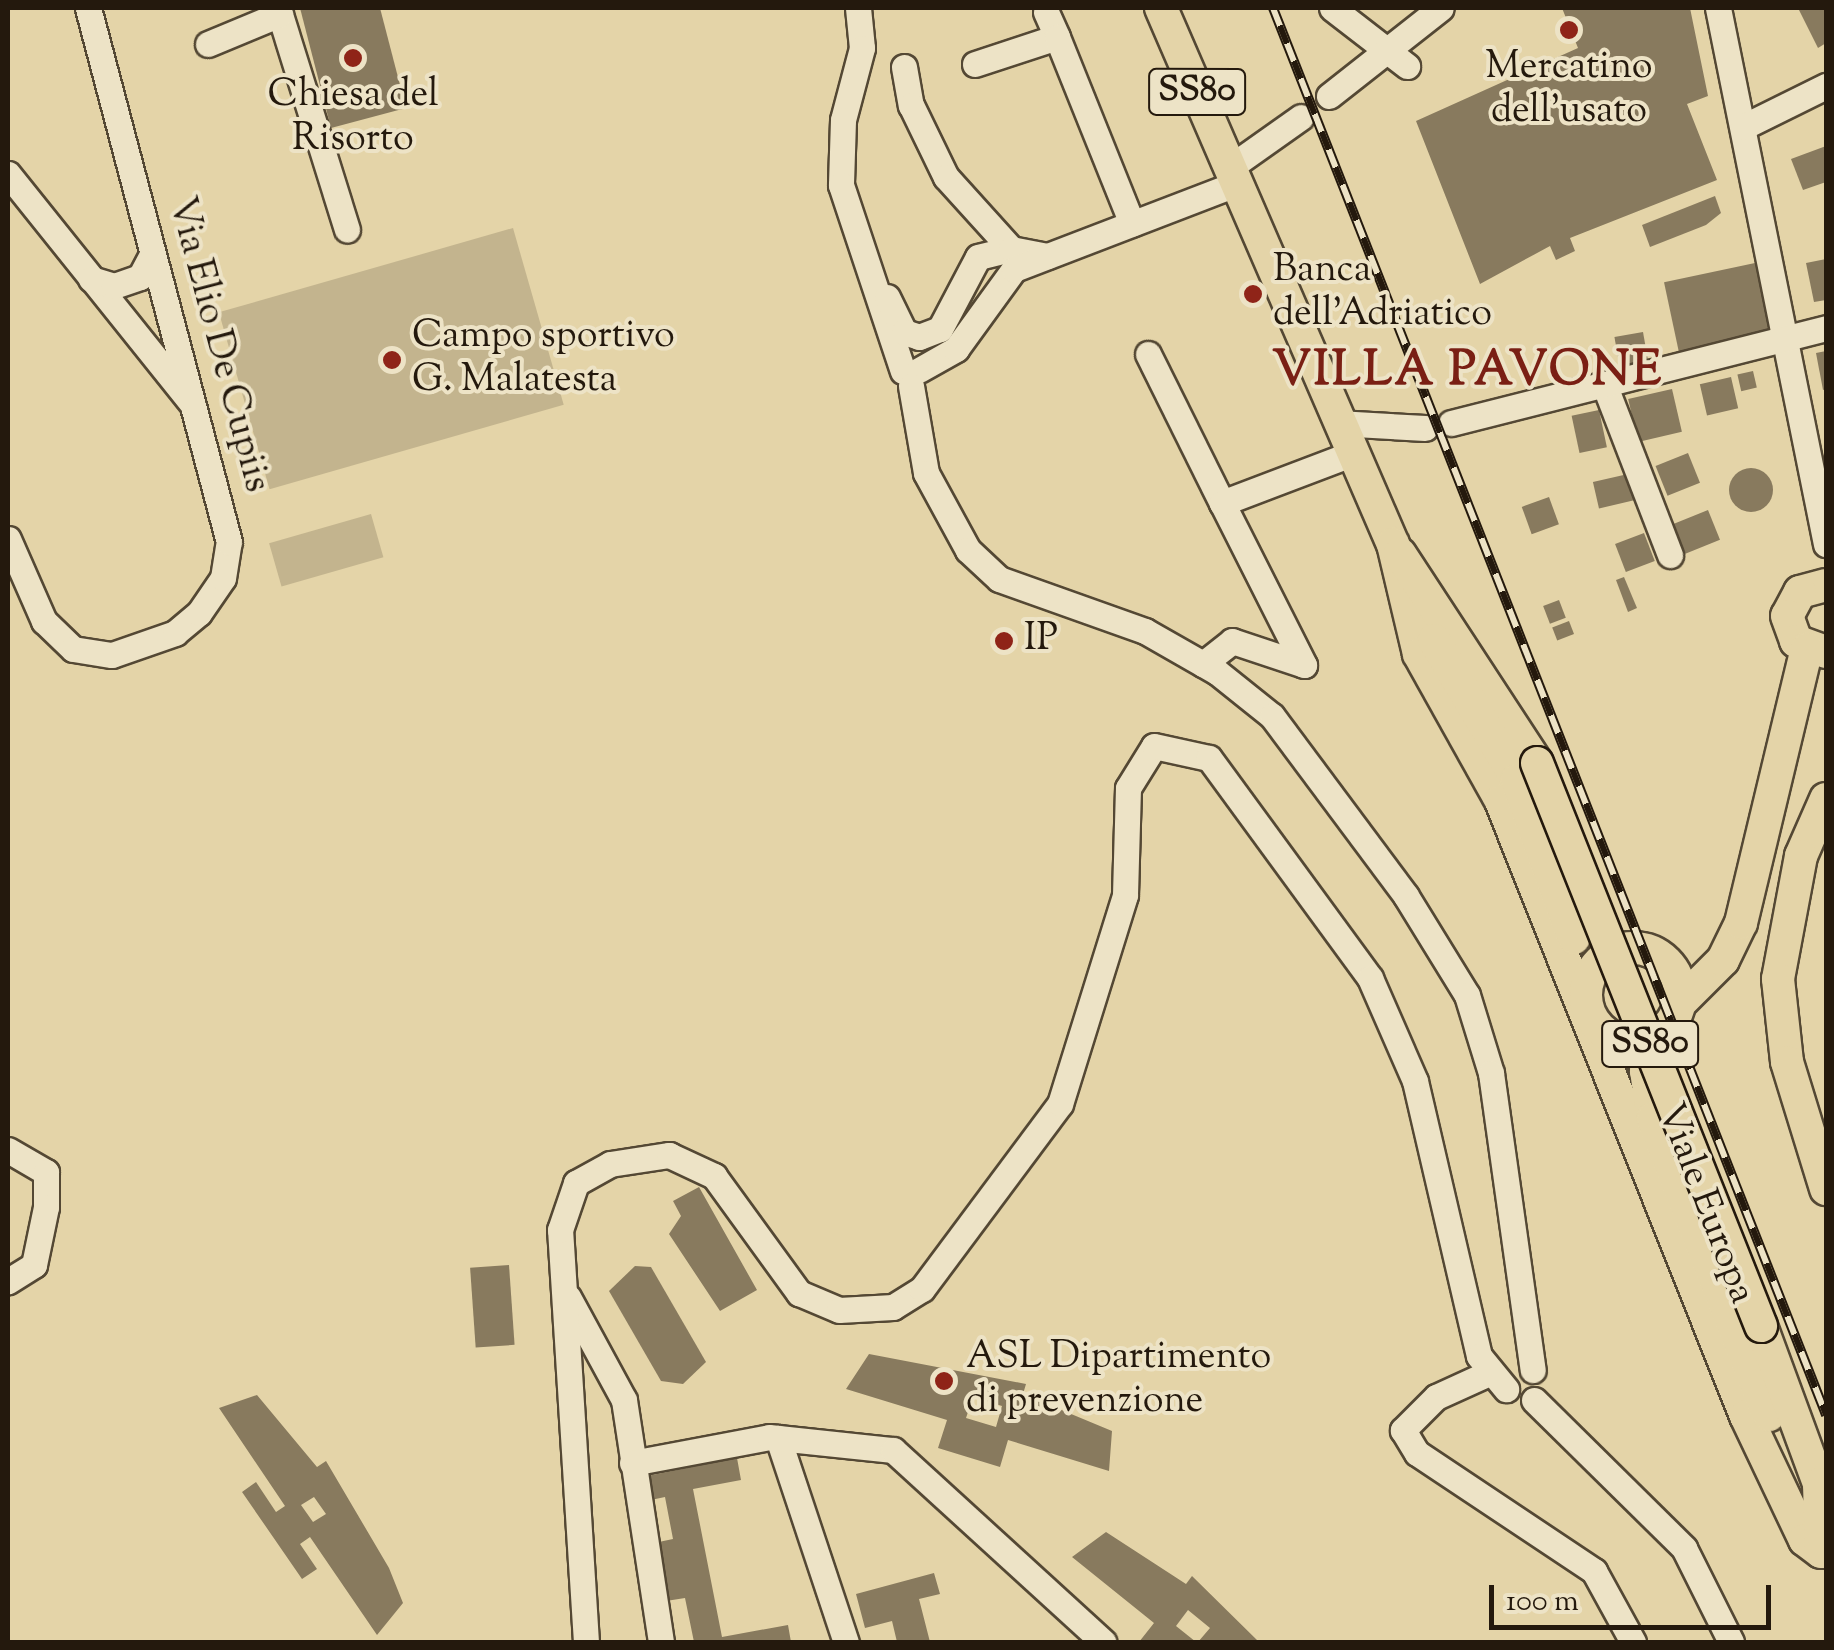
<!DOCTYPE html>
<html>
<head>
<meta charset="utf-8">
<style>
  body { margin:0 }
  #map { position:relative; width:1834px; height:1650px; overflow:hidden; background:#e4d4a8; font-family:"Sorts Mill Goudy",serif }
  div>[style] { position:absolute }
  .green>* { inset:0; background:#c3b48e; transform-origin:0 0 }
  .building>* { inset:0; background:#887a5e; transform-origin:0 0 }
  .round { border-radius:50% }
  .roads { filter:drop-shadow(2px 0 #544834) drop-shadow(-2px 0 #544834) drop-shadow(0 2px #544834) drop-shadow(0 -2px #544834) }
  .minor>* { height:25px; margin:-12.5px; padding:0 12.5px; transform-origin:12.5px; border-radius:12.5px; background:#ede3c6 }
  .major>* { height:32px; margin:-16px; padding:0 16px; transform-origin:16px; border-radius:16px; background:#e4d4a8 }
  .major>.ring { margin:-16px; padding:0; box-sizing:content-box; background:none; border:32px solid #e4d4a8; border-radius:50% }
  .rail>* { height:10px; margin-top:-5px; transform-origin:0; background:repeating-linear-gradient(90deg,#ede3c6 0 19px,#24190d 0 38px); box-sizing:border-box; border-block:2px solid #24190d }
  .bridges { filter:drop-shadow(2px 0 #24190d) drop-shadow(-2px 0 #24190d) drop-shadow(0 2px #24190d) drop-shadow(0 -2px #24190d) }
  .major-bridge>* { height:32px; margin:-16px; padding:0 16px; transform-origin:16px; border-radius:16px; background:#e4d4a8 }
  .dots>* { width:28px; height:28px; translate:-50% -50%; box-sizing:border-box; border:5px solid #ede3c6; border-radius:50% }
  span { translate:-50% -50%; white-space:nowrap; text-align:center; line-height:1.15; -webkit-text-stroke:8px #ede3c6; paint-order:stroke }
  .shield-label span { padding:2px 8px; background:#ede3c6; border:2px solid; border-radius:8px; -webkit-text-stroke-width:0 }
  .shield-label { font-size:35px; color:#24190d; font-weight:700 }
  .poi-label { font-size:38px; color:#24190d }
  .left { translate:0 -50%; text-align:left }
  .street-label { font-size:38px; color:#24190d }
  .district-label { font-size:48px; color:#7a1f14; font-weight:700; letter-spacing:2.5px }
  .frame { position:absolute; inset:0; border:10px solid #24190d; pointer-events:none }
  .scale { position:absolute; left:1489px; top:1585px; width:282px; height:45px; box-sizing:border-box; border:5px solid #24190d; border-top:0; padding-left:12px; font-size:30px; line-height:35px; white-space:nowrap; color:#24190d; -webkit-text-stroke:8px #ede3c6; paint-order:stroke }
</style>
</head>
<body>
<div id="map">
  <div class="green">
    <div style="left:513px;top:228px;width:184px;height:306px;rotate:74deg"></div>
    <div style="left:371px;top:514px;width:45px;height:106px;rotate:74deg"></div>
  </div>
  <div class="building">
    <div style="clip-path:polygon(300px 8px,380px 8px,406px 108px,331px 128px)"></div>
    <div style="clip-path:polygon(1562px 8px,1690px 8px,1708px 96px,1687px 104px,1717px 180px,1570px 238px,1575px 251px,1556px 260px,1550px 246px,1480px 284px,1416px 121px,1578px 48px)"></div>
    <div style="clip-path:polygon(1798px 8px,1826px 8px,1826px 43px,1818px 48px)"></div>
    <div style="clip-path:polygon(1826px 146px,1826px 182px,1803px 190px,1791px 159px)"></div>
    <div style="clip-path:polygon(1715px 196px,1721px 213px,1706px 225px,1650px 247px,1642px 225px)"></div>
    <div style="clip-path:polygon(1826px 259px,1826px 300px,1814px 302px,1806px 263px)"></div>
    <div style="left:1755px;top:263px;width:79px;height:93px;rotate:78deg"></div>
    <div style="left:1643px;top:332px;width:34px;height:29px;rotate:80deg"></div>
    <div style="clip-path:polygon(1826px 351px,1826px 389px,1823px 390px,1816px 353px)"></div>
    <div style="left:1753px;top:371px;width:17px;height:16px;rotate:77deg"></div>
    <div style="left:1731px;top:377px;width:32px;height:32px;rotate:77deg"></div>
    <div style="left:1672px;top:389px;width:44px;height:45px;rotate:77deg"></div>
    <div style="left:1599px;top:410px;width:38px;height:28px;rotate:78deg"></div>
    <div style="left:1688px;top:453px;width:32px;height:35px;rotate:68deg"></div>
    <div class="round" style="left:1729px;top:468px;width:44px;height:44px"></div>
    <div style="left:1628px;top:474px;width:27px;height:36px;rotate:77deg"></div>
    <div style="left:1549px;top:497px;width:29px;height:29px;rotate:70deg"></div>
    <div style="left:1708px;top:510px;width:32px;height:42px;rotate:68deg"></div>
    <div style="left:1644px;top:533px;width:30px;height:31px;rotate:69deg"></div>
    <div style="clip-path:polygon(1624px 577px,1637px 608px,1628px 612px,1616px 580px)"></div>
    <div style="left:1559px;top:600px;width:19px;height:17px;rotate:69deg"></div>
    <div style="left:1569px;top:621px;width:14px;height:18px;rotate:69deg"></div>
    <div style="clip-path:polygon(699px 1187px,757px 1290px,720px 1311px,669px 1234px,681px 1216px,673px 1201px)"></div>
    <div style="left:509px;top:1265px;width:80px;height:39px;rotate:86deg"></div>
    <div style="clip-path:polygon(635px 1266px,651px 1267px,706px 1362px,683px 1384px,661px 1381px,609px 1291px)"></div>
    <div style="clip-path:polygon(evenodd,869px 1354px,1026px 1384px,1023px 1394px,1112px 1431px,1109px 1471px,1008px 1440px,1000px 1467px,938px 1448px,947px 1420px,846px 1389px,869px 1354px,973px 1397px,1002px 1406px,996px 1427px,966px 1418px,973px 1397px)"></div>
    <div style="clip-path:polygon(evenodd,257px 1395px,317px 1467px,326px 1461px,389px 1568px,403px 1603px,377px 1635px,310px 1537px,300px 1544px,317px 1569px,302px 1579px,242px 1492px,256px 1482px,276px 1512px,285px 1506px,219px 1408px,257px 1395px,314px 1497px,326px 1514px,313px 1522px,301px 1505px,314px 1497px)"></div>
    <div style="clip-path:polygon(737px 1458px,741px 1480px,693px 1489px,722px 1637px,788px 1625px,791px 1642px,694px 1642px,685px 1598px,666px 1601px,654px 1543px,673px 1539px,665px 1497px,646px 1501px,642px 1477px)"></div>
    <div style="clip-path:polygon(1106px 1532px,1186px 1584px,1192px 1576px,1259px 1642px,1198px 1642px,1210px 1628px,1188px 1610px,1176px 1626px,1196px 1642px,1139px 1642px,1154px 1623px,1072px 1557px)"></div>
    <div style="clip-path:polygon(934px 1573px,940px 1594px,919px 1599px,930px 1642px,897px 1642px,892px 1621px,865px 1628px,856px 1594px)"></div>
  </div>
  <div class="roads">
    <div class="minor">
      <div style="left:278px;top:8px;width:232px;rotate:72.7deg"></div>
      <div style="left:858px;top:8px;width:40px;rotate:84.3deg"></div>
      <div style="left:862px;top:48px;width:74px;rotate:104.8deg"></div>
      <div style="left:843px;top:120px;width:65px;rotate:91.8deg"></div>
      <div style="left:841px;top:185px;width:196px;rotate:71.6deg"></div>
      <div style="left:1332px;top:8px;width:95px;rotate:37.7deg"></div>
      <div style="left:1718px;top:8px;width:547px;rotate:78.61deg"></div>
      <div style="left:1046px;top:12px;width:27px;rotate:66deg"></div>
      <div style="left:208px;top:44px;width:78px;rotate:-22.6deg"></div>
      <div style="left:975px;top:64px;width:86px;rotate:-18.2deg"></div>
      <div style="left:1057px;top:37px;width:201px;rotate:68.1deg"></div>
      <div style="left:904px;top:67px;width:39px;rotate:80deg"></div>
      <div style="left:911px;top:105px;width:80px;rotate:64.1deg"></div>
      <div style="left:946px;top:177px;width:97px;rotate:47.9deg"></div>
      <div style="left:1329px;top:96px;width:142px;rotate:-38.2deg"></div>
      <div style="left:1743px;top:127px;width:93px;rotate:-26.3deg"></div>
      <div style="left:1229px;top:168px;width:88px;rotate:-35.3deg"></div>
      <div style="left:8px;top:174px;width:295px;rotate:51.3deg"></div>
      <div style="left:91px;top:279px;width:24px;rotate:17deg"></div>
      <div style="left:114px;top:286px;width:28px;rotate:-19deg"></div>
      <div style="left:140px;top:277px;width:26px;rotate:-62deg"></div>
      <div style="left:887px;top:297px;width:39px;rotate:64deg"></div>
      <div style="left:904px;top:332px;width:16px;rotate:18deg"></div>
      <div style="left:919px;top:337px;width:22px;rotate:-21deg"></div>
      <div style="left:940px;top:329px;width:81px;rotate:-62.2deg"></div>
      <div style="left:978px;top:257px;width:34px;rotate:-14deg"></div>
      <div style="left:1011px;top:249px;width:37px;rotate:11deg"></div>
      <div style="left:1148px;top:354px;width:166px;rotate:63.6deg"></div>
      <div style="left:919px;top:370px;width:43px;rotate:-29.6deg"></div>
      <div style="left:956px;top:349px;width:99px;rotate:-54.1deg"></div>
      <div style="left:1014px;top:269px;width:237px;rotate:-21deg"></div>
      <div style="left:911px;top:386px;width:88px;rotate:80.2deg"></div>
      <div style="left:926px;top:473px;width:88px;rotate:61.4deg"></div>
      <div style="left:968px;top:550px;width:42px;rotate:43.1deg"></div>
      <div style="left:999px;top:579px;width:155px;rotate:19.6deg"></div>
      <div style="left:1145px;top:631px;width:83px;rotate:29.7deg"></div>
      <div style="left:1217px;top:672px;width:70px;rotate:38.7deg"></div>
      <div style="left:1272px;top:716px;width:224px;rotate:53.3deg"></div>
      <div style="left:1406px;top:896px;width:116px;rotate:58.4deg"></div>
      <div style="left:1467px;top:995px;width:82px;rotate:72.9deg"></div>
      <div style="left:1491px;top:1073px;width:300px;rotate:82deg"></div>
      <div style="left:1606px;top:389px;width:178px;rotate:68.9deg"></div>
      <div style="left:1337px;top:423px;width:88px;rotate:3.3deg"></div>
      <div style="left:1451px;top:423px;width:387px;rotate:-14.2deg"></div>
      <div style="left:8px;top:539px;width:90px;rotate:66.3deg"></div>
      <div style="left:44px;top:621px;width:40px;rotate:44deg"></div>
      <div style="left:73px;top:649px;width:39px;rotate:9deg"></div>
      <div style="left:112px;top:655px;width:67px;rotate:-19.2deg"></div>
      <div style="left:175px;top:633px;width:31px;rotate:-40deg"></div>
      <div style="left:199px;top:613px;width:42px;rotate:-55.6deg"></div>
      <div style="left:223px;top:578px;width:36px;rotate:-81deg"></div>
      <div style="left:229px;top:542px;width:552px;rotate:-104.79deg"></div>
      <div style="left:1203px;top:664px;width:37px;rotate:-38deg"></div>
      <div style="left:1232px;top:641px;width:76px;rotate:18.4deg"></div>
      <div style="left:1304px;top:665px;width:182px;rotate:-116.8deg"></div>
      <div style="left:1222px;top:503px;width:138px;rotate:-20.8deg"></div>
      <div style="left:8px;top:1150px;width:44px;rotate:30.1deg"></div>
      <div style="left:46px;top:1172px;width:35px;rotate:90deg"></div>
      <div style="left:46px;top:1207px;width:59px;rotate:101.7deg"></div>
      <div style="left:34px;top:1265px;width:31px;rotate:148deg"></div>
      <div style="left:568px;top:1297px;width:117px;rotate:61.5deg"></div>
      <div style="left:624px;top:1400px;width:245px;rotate:81.3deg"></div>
      <div style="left:1491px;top:1372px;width:60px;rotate:155.6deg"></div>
      <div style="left:1436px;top:1397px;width:47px;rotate:135deg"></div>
      <div style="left:1403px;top:1430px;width:27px;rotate:59deg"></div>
      <div style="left:1417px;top:1453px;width:213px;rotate:33.7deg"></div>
      <div style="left:1594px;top:1571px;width:81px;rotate:61.2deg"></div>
      <div style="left:1534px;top:1400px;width:211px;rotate:44.6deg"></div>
      <div style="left:1684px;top:1548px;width:105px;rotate:63.4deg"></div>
      <div style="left:778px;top:1438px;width:215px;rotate:71.6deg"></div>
      <div style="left:632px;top:1463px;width:139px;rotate:-10.7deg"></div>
      <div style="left:769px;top:1437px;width:125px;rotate:6deg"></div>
      <div style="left:893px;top:1450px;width:285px;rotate:42.4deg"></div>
      <div style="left:586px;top:1642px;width:413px;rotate:-93.6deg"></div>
      <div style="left:560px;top:1230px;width:50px;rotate:-71.2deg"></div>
      <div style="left:576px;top:1183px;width:39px;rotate:-29deg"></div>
      <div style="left:610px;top:1164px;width:60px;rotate:-8.7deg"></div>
      <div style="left:669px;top:1155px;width:50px;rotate:25deg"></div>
      <div style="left:714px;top:1176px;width:145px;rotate:54deg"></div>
      <div style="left:799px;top:1293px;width:43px;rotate:23deg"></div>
      <div style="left:839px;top:1310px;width:54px;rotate:-3.2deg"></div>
      <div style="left:893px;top:1307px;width:34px;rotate:-32deg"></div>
      <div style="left:922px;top:1289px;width:231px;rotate:-53.3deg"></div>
      <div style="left:1060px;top:1104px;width:219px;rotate:-72.7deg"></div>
      <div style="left:1125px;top:895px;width:107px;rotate:-88.4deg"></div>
      <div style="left:1128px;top:788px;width:49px;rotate:-58.2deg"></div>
      <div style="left:1154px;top:746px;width:56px;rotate:12.3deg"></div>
      <div style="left:1209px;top:758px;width:273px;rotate:53.8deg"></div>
      <div style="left:1370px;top:978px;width:112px;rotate:66.4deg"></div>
      <div style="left:1415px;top:1081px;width:282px;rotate:76.9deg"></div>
      <div style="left:1479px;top:1356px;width:43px;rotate:50.7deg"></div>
    </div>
    <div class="major">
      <div style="left:1161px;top:8px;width:605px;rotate:66.61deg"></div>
      <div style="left:1393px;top:544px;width:113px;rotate:76.7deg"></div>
      <div style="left:1419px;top:654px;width:168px;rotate:60.8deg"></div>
      <div style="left:1501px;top:801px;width:662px;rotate:68.28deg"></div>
      <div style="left:1746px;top:1416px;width:137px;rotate:64.6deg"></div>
      <div style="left:1805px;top:1540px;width:20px;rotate:37deg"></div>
      <div style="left:1400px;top:554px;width:250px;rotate:56.8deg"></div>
      <div style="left:1826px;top:585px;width:27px;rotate:165deg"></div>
      <div style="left:1800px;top:592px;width:27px;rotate:118deg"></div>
      <div style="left:1787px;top:616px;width:27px;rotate:70deg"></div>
      <div style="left:1796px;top:641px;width:32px;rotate:20deg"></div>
      <div style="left:1434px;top:640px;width:163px;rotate:59.3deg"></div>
      <div style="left:1517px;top:780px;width:168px;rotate:70.2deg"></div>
      <div style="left:1826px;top:799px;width:62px;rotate:113.7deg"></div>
      <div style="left:1801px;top:856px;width:125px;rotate:100.6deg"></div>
      <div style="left:1778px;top:979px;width:83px;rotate:83.8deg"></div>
      <div style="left:1787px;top:1062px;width:133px;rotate:72.9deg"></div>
      <div class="ring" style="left:1586px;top:948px;width:62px;height:62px"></div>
      <div style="left:1679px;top:1004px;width:62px;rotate:-45deg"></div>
      <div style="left:1723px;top:960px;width:41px;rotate:-64.1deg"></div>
      <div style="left:1741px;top:923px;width:282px;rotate:-76.5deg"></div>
      <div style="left:1653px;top:1038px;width:34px;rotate:102deg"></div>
      <div style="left:1646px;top:1071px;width:48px;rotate:81.5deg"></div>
      <div style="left:1653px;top:1118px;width:319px;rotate:68.7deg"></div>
      <div style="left:1761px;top:1326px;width:168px;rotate:69.8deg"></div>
      <div style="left:1819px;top:1484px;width:68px;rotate:88.3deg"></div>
    </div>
  </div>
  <div class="rail">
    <div style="left:1273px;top:8px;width:1512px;rotate:68.54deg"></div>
  </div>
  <div class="bridges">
    <div class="major-bridge">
      <div style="left:1537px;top:763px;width:606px;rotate:68.3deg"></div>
    </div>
  </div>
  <div class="dots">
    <div style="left:1569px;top:30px;background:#8f2418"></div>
    <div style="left:353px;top:58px;background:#8f2418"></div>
    <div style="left:1253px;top:294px;background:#8f2418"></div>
    <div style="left:392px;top:360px;background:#8f2418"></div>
    <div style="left:1004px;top:641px;background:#8f2418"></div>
    <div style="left:944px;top:1381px;background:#8f2418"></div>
  </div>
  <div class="shield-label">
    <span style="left:1197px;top:92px">SS80</span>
    <span style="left:1650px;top:1044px">SS80</span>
  </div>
  <div class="poi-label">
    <span style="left:1569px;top:91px">Mercatino<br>dell'usato</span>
    <span style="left:353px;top:119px">Chiesa del<br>Risorto</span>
    <span class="left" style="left:1273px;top:294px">Banca<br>dell'Adriatico</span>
    <span class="left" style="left:412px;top:360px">Campo sportivo<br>G. Malatesta</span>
    <span class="left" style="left:1024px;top:641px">IP</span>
    <span class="left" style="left:966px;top:1381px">ASL Dipartimento<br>di prevenzione</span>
  </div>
  <div class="street-label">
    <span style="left:217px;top:345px;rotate:75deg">Via Elio De Cupiis</span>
    <span style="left:1704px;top:1204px;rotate:69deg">Viale Europa</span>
  </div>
  <div class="district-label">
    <span style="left:1468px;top:373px">VILLA PAVONE</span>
  </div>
  <div class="frame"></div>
  <div class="scale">100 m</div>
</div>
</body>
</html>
